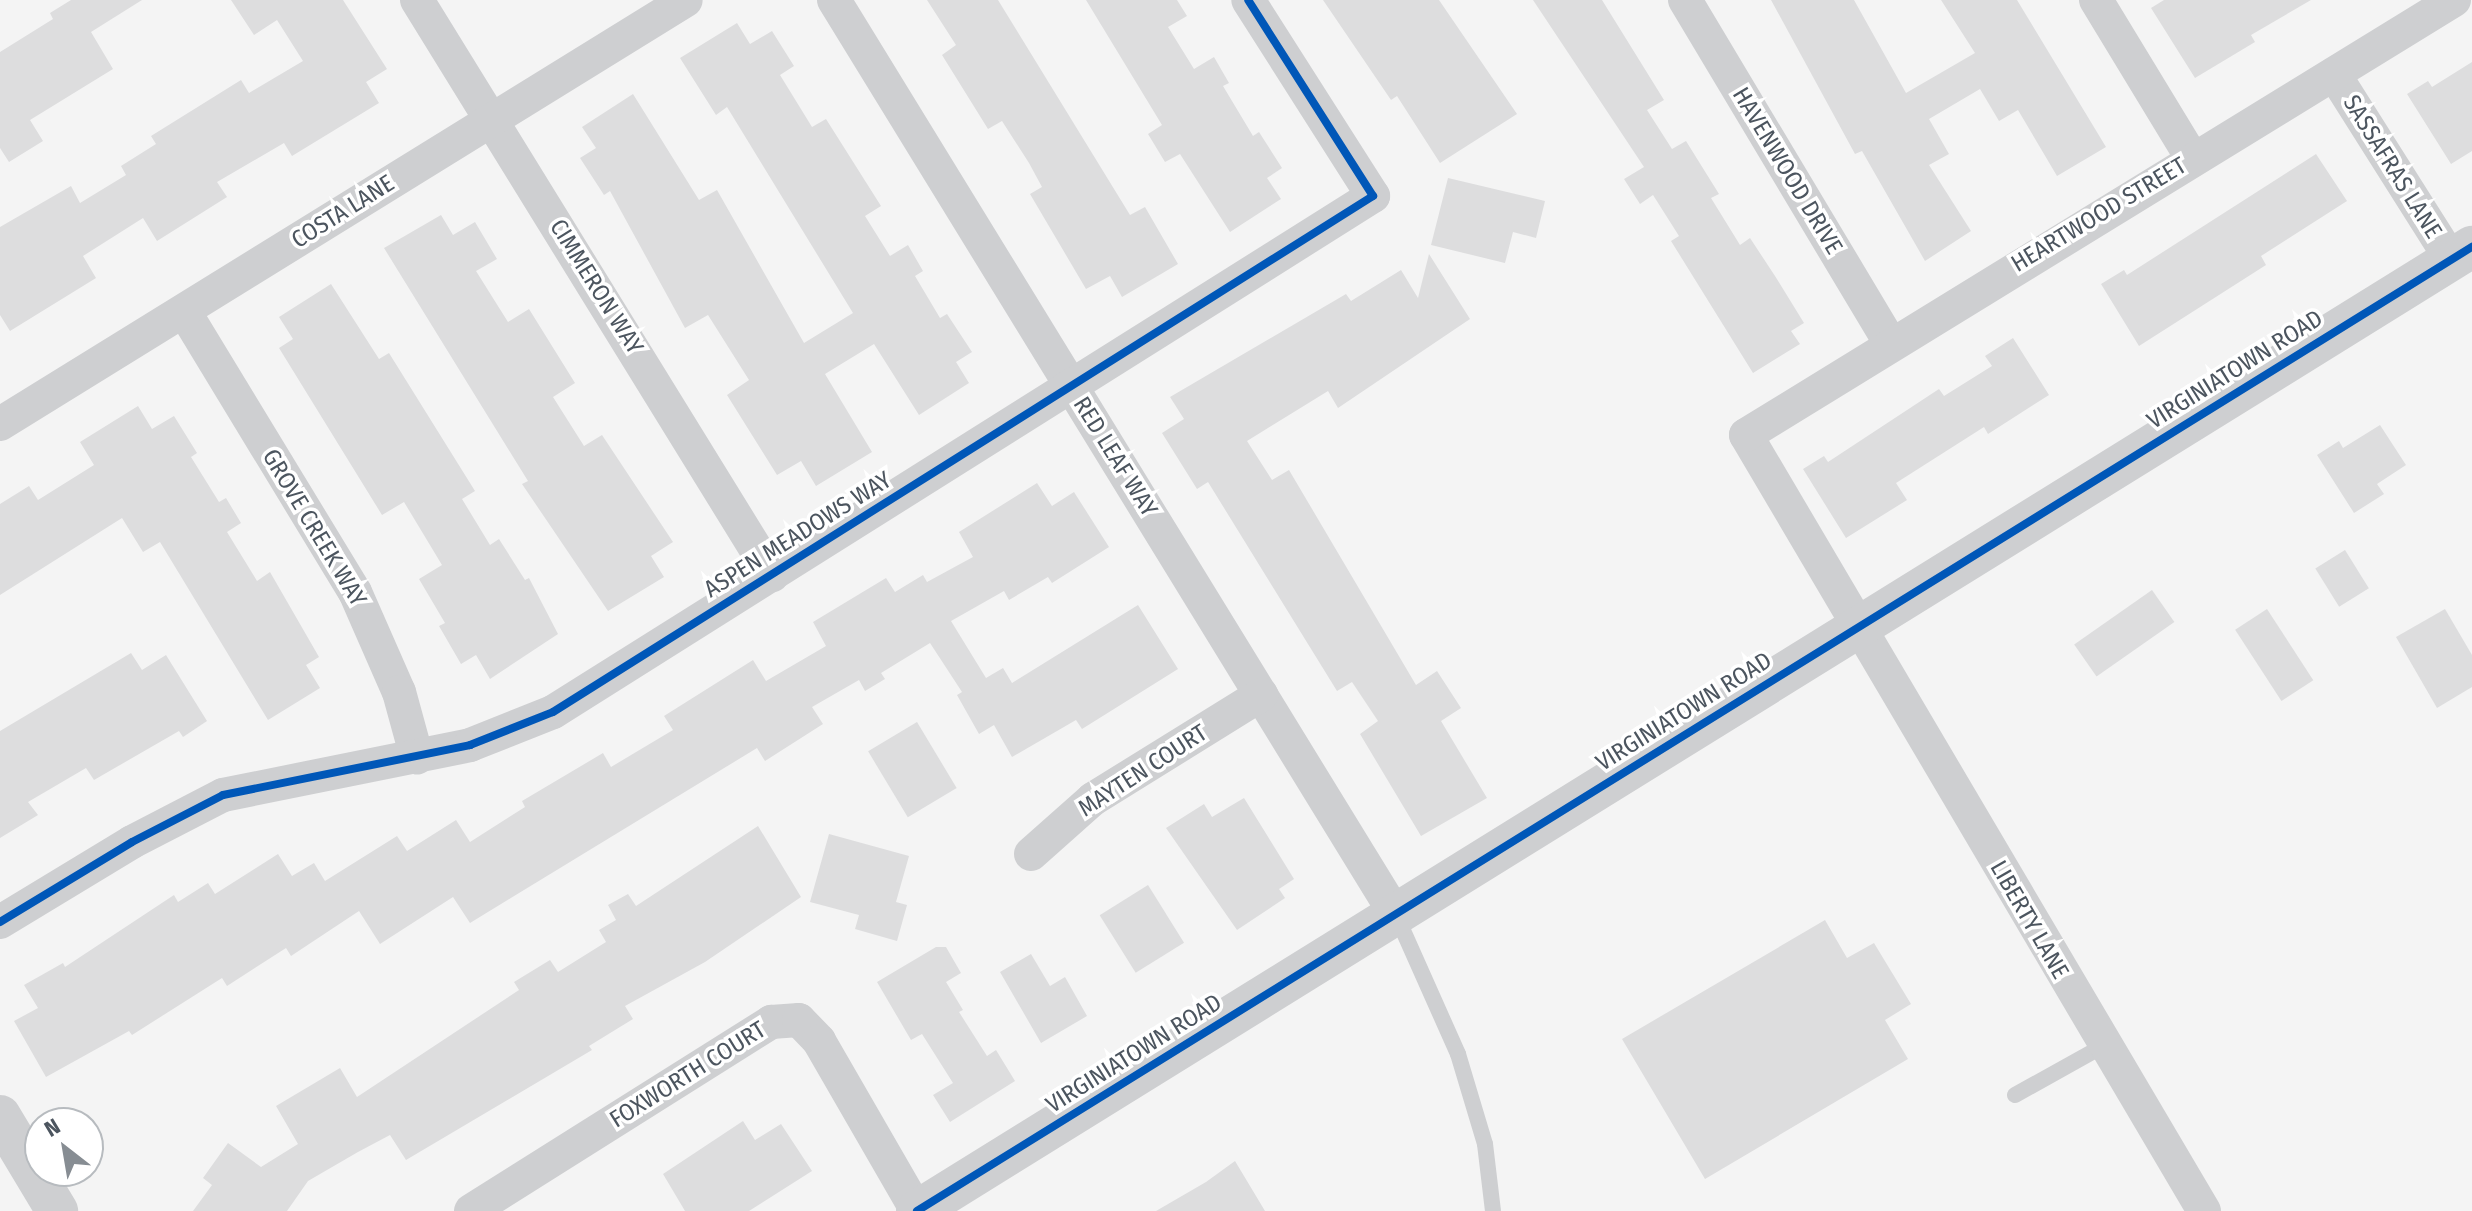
<!DOCTYPE html>
<html>
<head>
<meta charset="utf-8">
<style>
  body { margin:0 }
  #map { position:relative; width:2472px; height:1211px; overflow:hidden; background:#f4f4f4; font-family:"Fira Sans Condensed",sans-serif }
  div>[style] { position:absolute }
  .building>* { inset:0; background:#ddddde; transform-origin:0 0 }
  .service>* { height:16px; margin:-8px; padding:0 8px; transform-origin:8px; border-radius:8px; background:#cecfd1 }
  .minor>* { height:34px; margin:-17px; padding:0 17px; transform-origin:17px; border-radius:17px; background:#cecfd1 }
  .tertiary>* { height:42px; margin:-21px; padding:0 21px; transform-origin:21px; border-radius:21px; background:#cecfd1 }
  .cycleway>* { height:8px; margin:-4px; padding:0 4px; transform-origin:4px; border-radius:4px; background:#0057b8 }
  span { translate:-50% -50%; white-space:nowrap; text-align:center; line-height:1.15; -webkit-text-stroke:7px #fff; paint-order:stroke }
  .street-label { font-size:24px; color:#4c555f }
  .north { position:absolute; left:24px; top:1107px; width:80px; height:80px; box-sizing:border-box; background:#fff; border:2px solid #b7bbbf; border-radius:50%; rotate:329deg; font-size:22px; font-weight:700; line-height:32px; text-align:center; color:#4c555f }
  .north::after { content:''; display:block; margin:auto; width:28px; height:36px; background:#878d93; clip-path:polygon(50% 0,100% 100%,50% 72%,0 100%) }
</style>
</head>
<body>
<div id="map">
  <div class="building">
    <div style="clip-path:polygon(71px 0,142px 0,91px 32px,113px 69px,30px 120px,43px 141px,9px 162px,0 148px,0 52px,53px 19px,50px 13px)"></div>
    <div style="clip-path:polygon(231px 0,343px 0,387px 69px,366px 82px,379px 103px,292px 156px,284px 143px,217px 182px,227px 197px,157px 241px,143px 218px,83px 256px,96px 278px,10px 331px,0 315px,0 227px,71px 186px,80px 203px,126px 175px,121px 166px,156px 144px,151px 136px,241px 80px,249px 93px,303px 61px,277px 20px,254px 35px)"></div>
    <div style="clip-path:polygon(927px 0,998px 0,1130px 215px,1145px 207px,1178px 264px,1122px 297px,1110px 276px,1086px 289px,1030px 194px,1042px 187px,1029px 163px,1002px 121px,988px 129px,942px 55px,956px 45px)"></div>
    <div style="clip-path:polygon(1086px 0,1177px 0,1187px 16px,1168px 27px,1194px 69px,1214px 57px,1229px 83px,1223px 86px,1253px 136px,1259px 132px,1282px 168px,1267px 178px,1281px 199px,1230px 232px,1180px 154px,1165px 162px,1148px 134px,1162px 125px)"></div>
    <div style="clip-path:polygon(1323px 0,1439px 0,1517px 114px,1440px 163px,1397px 96px,1391px 100px)"></div>
    <div style="clip-path:polygon(1533px 0,1602px 0,1664px 100px,1647px 110px,1672px 149px,1686px 141px,1719px 194px,1711px 198px,1740px 245px,1750px 238px,1775px 276px,1804px 323px,1791px 331px,1800px 344px,1753px 373px,1671px 241px,1679px 236px,1653px 195px,1640px 204px,1624px 179px,1644px 167px)"></div>
    <div style="clip-path:polygon(1771px 0,1854px 0,1906px 93px,1975px 53px,1941px 0,2017px 0,2106px 147px,2057px 176px,2018px 110px,1999px 121px,1980px 89px,1929px 119px,1949px 154px,1929px 165px,1971px 231px,1925px 261px,1862px 151px,1855px 154px)"></div>
    <div style="clip-path:polygon(2164px 0,2311px 0,2251px 35px,2255px 42px,2195px 78px,2151px 8px)"></div>
    <div style="clip-path:polygon(737px 23px,750px 44px,772px 31px,794px 66px,780px 75px,812px 127px,826px 119px,881px 206px,865px 216px,890px 256px,908px 245px,923px 271px,915px 276px,940px 318px,947px 314px,972px 352px,956px 362px,969px 383px,919px 415px,874px 344px,825px 374px,872px 452px,816px 486px,801px 461px,777px 475px,727px 395px,749px 380px,708px 315px,685px 328px,610px 191px,604px 195px,580px 158px,596px 148px,582px 127px,633px 94px,699px 200px,717px 190px,804px 343px,853px 313px,727px 107px,716px 115px,680px 58px)"></div>
    <div style="clip-path:polygon(2472px 62px,2472px 151px,2451px 164px,2407px 94px,2428px 81px,2432px 87px)"></div>
    <div style="clip-path:polygon(2316px 154px,2347px 201px,2261px 256px,2266px 265px,2139px 346px,2101px 284px,2124px 270px,2127px 275px)"></div>
    <div style="clip-path:polygon(1448px 178px,1545px 201px,1536px 238px,1513px 232px,1505px 263px,1431px 245px)"></div>
    <div style="clip-path:polygon(441px 215px,453px 235px,475px 222px,497px 259px,476px 271px,508px 322px,529px 309px,575px 383px,553px 397px,584px 446px,602px 435px,673px 542px,651px 556px,664px 577px,608px 611px,522px 484px,528px 481px,384px 248px)"></div>
    <div style="clip-path:polygon(1429px 254px,1470px 319px,1338px 408px,1328px 391px,1247px 441px,1272px 480px,1289px 470px,1416px 685px,1437px 671px,1461px 708px,1441px 721px,1487px 798px,1421px 836px,1360px 734px,1378px 721px,1352px 682px,1337px 691px,1208px 482px,1197px 489px,1162px 433px,1184px 419px,1170px 397px,1346px 294px,1351px 301px,1401px 270px,1418px 298px)"></div>
    <div style="clip-path:polygon(331px 284px,379px 359px,389px 353px,475px 491px,462px 499px,490px 545px,499px 539px,525px 580px,529px 578px,558px 634px,490px 679px,476px 655px,461px 664px,439px 626px,445px 623px,419px 579px,442px 565px,404px 502px,382px 515px,279px 348px,293px 339px,279px 317px)"></div>
    <div style="clip-path:polygon(2013px 338px,2049px 395px,1988px 434px,1984px 427px,1896px 483px,1907px 500px,1846px 538px,1803px 469px,1824px 456px,1828px 462px,1939px 389px,1944px 396px,1992px 366px,1985px 356px)"></div>
    <div style="clip-path:polygon(138px 406px,152px 429px,174px 416px,197px 453px,191px 457px,219px 502px,226px 498px,241px 523px,227px 532px,257px 581px,270px 572px,319px 657px,306px 665px,320px 688px,268px 720px,160px 542px,143px 552px,122px 518px,0 595px,0 504px,29px 486px,38px 500px,94px 465px,80px 442px)"></div>
    <div style="clip-path:polygon(2380px 425px,2406px 465px,2377px 484px,2384px 494px,2354px 513px,2317px 455px,2339px 441px,2343px 448px)"></div>
    <div style="clip-path:polygon(1037px 483px,1052px 506px,1074px 492px,1109px 547px,1052px 583px,1048px 577px,1009px 600px,1004px 591px,951px 621px,986px 678px,1003px 668px,1012px 683px,1138px 605px,1178px 669px,1082px 729px,1076px 720px,1012px 757px,994px 725px,979px 734px,957px 695px,962px 692px,930px 643px,881px 673px,885px 679px,865px 691px,859px 680px,812px 707px,823px 724px,765px 761px,757px 748px,470px 923px,453px 897px,380px 944px,359px 911px,291px 956px,286px 948px,227px 986px,222px 978px,132px 1035px,129px 1031px,46px 1077px,14px 1021px,38px 1008px,24px 985px,63px 963px,65px 967px,174px 895px,178px 902px,208px 883px,215px 894px,278px 854px,292px 876px,314px 863px,325px 881px,397px 836px,407px 851px,456px 820px,470px 842px,525px 807px,522px 801px,603px 753px,611px 767px,673px 730px,664px 716px,753px 660px,766px 681px,826px 646px,813px 622px,886px 578px,895px 592px,923px 575px,927px 582px,973px 557px,959px 532px)"></div>
    <div style="left:2345px;top:550px;width:45px;height:35px;rotate:58deg"></div>
    <div style="left:2152px;top:590px;width:39px;height:95px;rotate:55deg"></div>
    <div style="left:2267px;top:609px;width:85px;height:38px;rotate:57deg"></div>
    <div style="clip-path:polygon(2445px 609px,2472px 655px,2472px 687px,2437px 708px,2396px 637px)"></div>
    <div style="clip-path:polygon(131px 653px,142px 670px,166px 655px,207px 721px,183px 737px,179px 731px,94px 780px,86px 768px,28px 802px,38px 815px,0 838px,0 731px)"></div>
    <div style="left:917px;top:722px;width:77px;height:57px;rotate:59deg"></div>
    <div style="clip-path:polygon(1244px 798px,1294px 879px,1279px 889px,1285px 898px,1237px 930px,1166px 828px,1204px 804px,1212px 817px)"></div>
    <div style="clip-path:polygon(758px 826px,801px 897px,705px 962px,625px 1006px,633px 1019px,589px 1046px,592px 1050px,406px 1160px,390px 1135px,358px 1152px,308px 1181px,287px 1211px,193px 1211px,212px 1185px,203px 1178px,228px 1143px,261px 1167px,298px 1144px,276px 1106px,340px 1068px,357px 1097px,519px 990px,514px 982px,550px 960px,558px 972px,606px 942px,599px 930px,616px 920px,608px 905px,628px 894px,636px 906px)"></div>
    <div style="clip-path:polygon(829px 834px,909px 856px,896px 902px,907px 905px,897px 941px,855px 929px,859px 915px,810px 902px)"></div>
    <div style="left:1148px;top:885px;width:68px;height:57px;rotate:58deg"></div>
    <div style="clip-path:polygon(1825px 920px,1847px 958px,1874px 943px,1911px 1004px,1885px 1020px,1908px 1059px,1705px 1179px,1622px 1039px)"></div>
    <div style="clip-path:polygon(936px 947px,946px 947px,961px 973px,946px 982px,963px 1010px,959px 1012px,987px 1056px,996px 1050px,1015px 1081px,950px 1122px,933px 1095px,953px 1083px,922px 1034px,911px 1040px,877px 982px)"></div>
    <div style="clip-path:polygon(1031px 954px,1050px 986px,1065px 977px,1087px 1016px,1041px 1043px,1000px 972px)"></div>
    <div style="clip-path:polygon(743px 1121px,755px 1140px,781px 1124px,812px 1171px,749px 1211px,685px 1211px,663px 1174px)"></div>
    <div style="clip-path:polygon(1235px 1161px,1265px 1211px,1156px 1211px,1206px 1182px)"></div>
  </div>
  <div class="service">
    <div style="left:1397px;top:917px;width:150px;rotate:66deg"></div>
    <div style="left:1458px;top:1054px;width:94px;rotate:73.3deg"></div>
    <div style="left:1485px;top:1144px;width:67px;rotate:83.2deg"></div>
    <div style="left:2015px;top:1095px;width:101px;rotate:-29.1deg"></div>
  </div>
  <div class="minor">
    <div style="left:417px;top:0;width:676px;rotate:58.31deg"></div>
    <div style="left:834px;top:0;width:1074px;rotate:58.44deg"></div>
    <div style="left:1685px;top:0;width:399px;rotate:59.1deg"></div>
    <div style="left:2096px;top:0;width:185px;rotate:58.7deg"></div>
    <div style="left:2334px;top:74px;width:219px;rotate:57.7deg"></div>
    <div style="left:184px;top:311px;width:329px;rotate:58.7deg"></div>
    <div style="left:355px;top:592px;width:109px;rotate:66.3deg"></div>
    <div style="left:399px;top:692px;width:68px;rotate:74.7deg"></div>
    <div style="left:0;top:424px;width:806px;rotate:-31.72deg"></div>
    <div style="left:1031px;top:854px;width:83px;rotate:-41.6deg"></div>
    <div style="left:1093px;top:799px;width:198px;rotate:-31.8deg"></div>
    <div style="left:0;top:922px;width:154px;rotate:-31.2deg"></div>
    <div style="left:132px;top:842px;width:102px;rotate:-27.3deg"></div>
    <div style="left:223px;top:795px;width:252px;rotate:-11.4deg"></div>
    <div style="left:470px;top:745px;width:89px;rotate:-21.7deg"></div>
    <div style="left:553px;top:712px;width:969px;rotate:-32.18deg"></div>
    <div style="left:1373px;top:196px;width:232px;rotate:-122.5deg"></div>
    <div style="left:471px;top:1211px;width:355px;rotate:-32.2deg"></div>
    <div style="left:771px;top:1022px;width:28px;rotate:-4deg"></div>
    <div style="left:799px;top:1020px;width:29px;rotate:46deg"></div>
    <div style="left:819px;top:1041px;width:196px;rotate:60deg"></div>
    <div style="left:2204px;top:1211px;width:901px;rotate:-120.55deg"></div>
    <div style="left:1746px;top:435px;width:831px;rotate:-31.57deg"></div>
  </div>
  <div class="tertiary">
    <div style="left:0;top:1116px;width:111px;rotate:59deg"></div>
    <div style="left:917px;top:1211px;width:1830px;rotate:-31.8deg"></div>
  </div>
  <div class="cycleway">
    <div style="left:0;top:922px;width:154px;rotate:-31.2deg"></div>
    <div style="left:132px;top:842px;width:102px;rotate:-27.3deg"></div>
    <div style="left:223px;top:795px;width:252px;rotate:-11.4deg"></div>
    <div style="left:470px;top:745px;width:89px;rotate:-21.7deg"></div>
    <div style="left:553px;top:712px;width:969px;rotate:-32.18deg"></div>
    <div style="left:1373px;top:196px;width:232px;rotate:-122.5deg"></div>
    <div style="left:917px;top:1211px;width:1830px;rotate:-31.8deg"></div>
  </div>
  <div class="street-label">
    <span style="left:2392px;top:167px;rotate:58deg">SASSAFRAS LANE</span>
    <span style="left:1787px;top:171px;rotate:59deg">HAVENWOOD DRIVE</span>
    <span style="left:343px;top:212px;rotate:-32deg">COSTA LANE</span>
    <span style="left:2099px;top:215px;rotate:-31deg">HEARTWOOD STREET</span>
    <span style="left:596px;top:287px;rotate:58deg">CIMMERON WAY</span>
    <span style="left:2235px;top:370px;rotate:-32deg">VIRGINIATOWN ROAD</span>
    <span style="left:1115px;top:457px;rotate:58deg">RED LEAF WAY</span>
    <span style="left:314px;top:528px;rotate:59deg">GROVE CREEK WAY</span>
    <span style="left:798px;top:535px;rotate:-32deg">ASPEN MEADOWS WAY</span>
    <span style="left:1684px;top:712px;rotate:-32deg">VIRGINIATOWN ROAD</span>
    <span style="left:1143px;top:771px;rotate:-33deg">MAYTEN COURT</span>
    <span style="left:2029px;top:920px;rotate:60deg">LIBERTY LANE</span>
    <span style="left:1134px;top:1054px;rotate:-32deg">VIRGINIATOWN ROAD</span>
    <span style="left:688px;top:1075px;rotate:-32deg">FOXWORTH COURT</span>
  </div>
  <div class="north">N</div>
</div>
</body>
</html>
